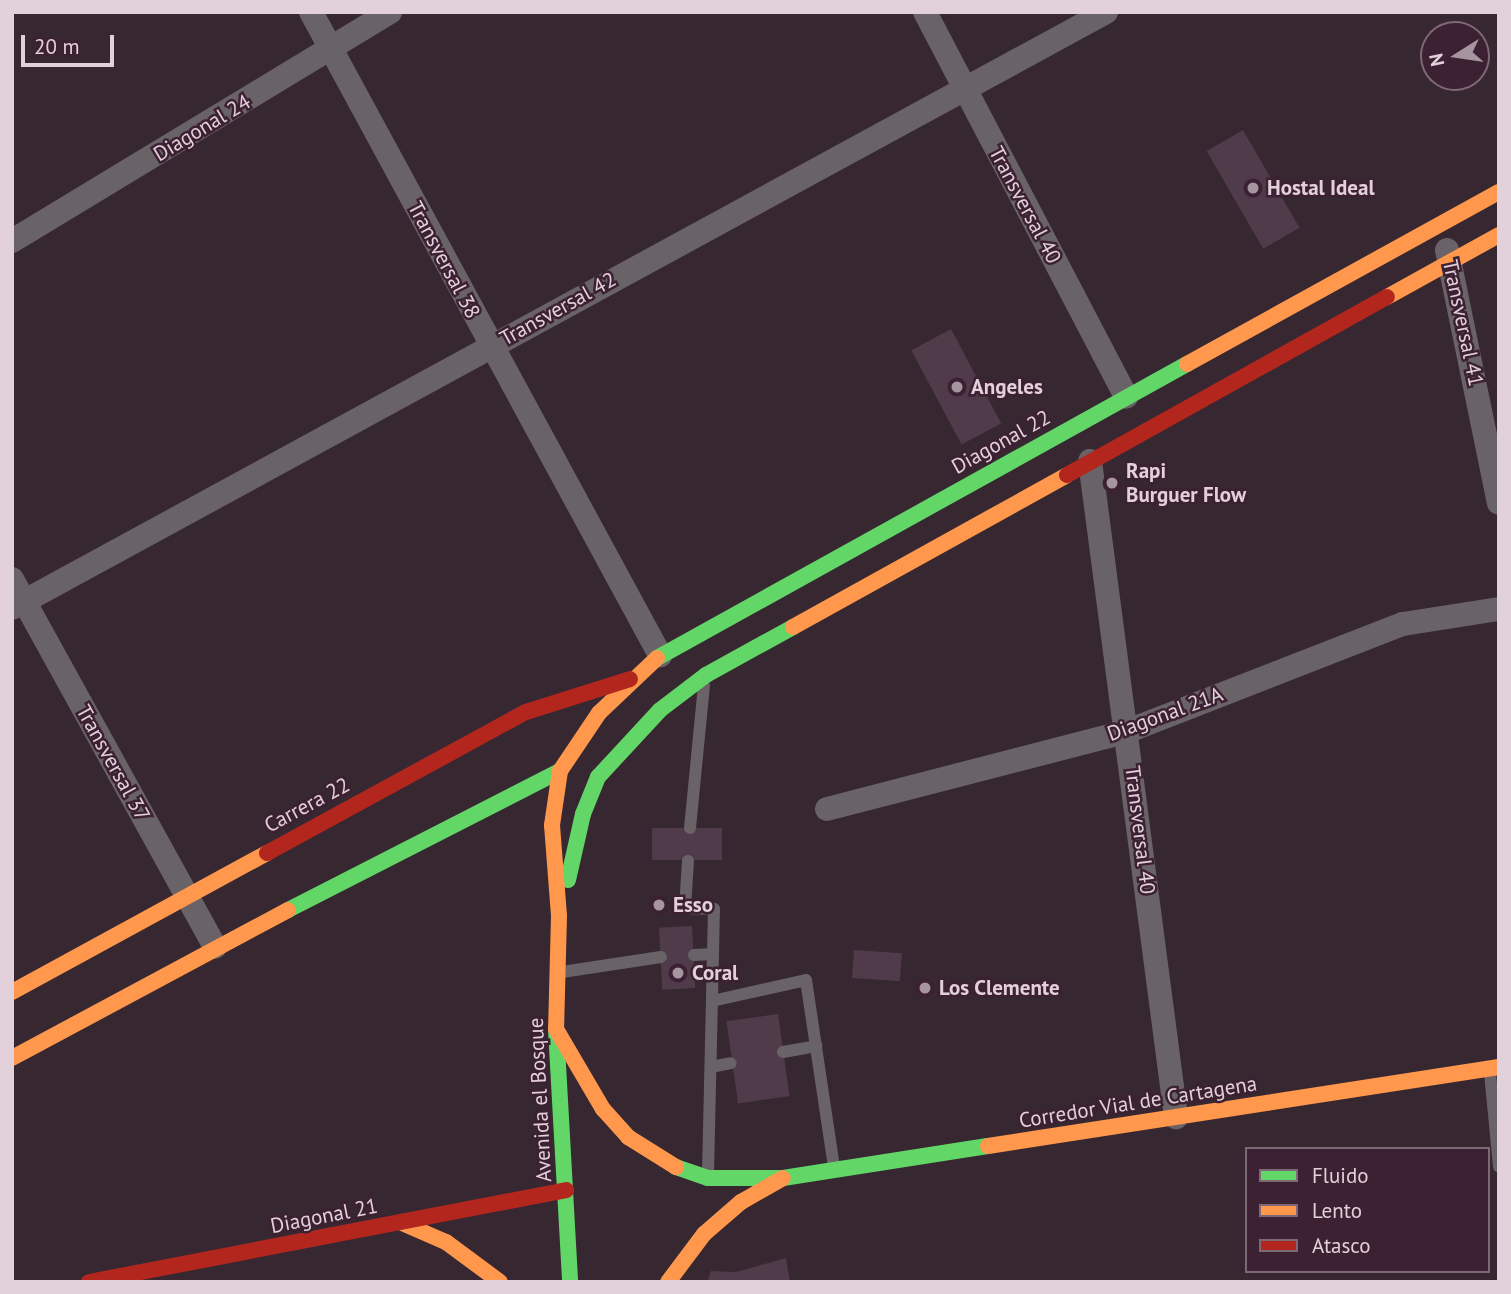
<!DOCTYPE html>
<html>
<head>
<meta charset="utf-8">
<style>
  body { margin:0 }
  #map { position:relative; width:1511px; height:1294px; overflow:hidden; background:#362731; font-family:"PT Sans",sans-serif }
  div>[style] { position:absolute }
  .building>* { inset:0; background:#503b4a; transform-origin:0 0 }
  .lane>* { height:12px; margin:-6px; padding:0 6px; transform-origin:6px; border-radius:6px; background:#696267 }
  .street>* { height:24px; margin:-12px; padding:0 12px; transform-origin:12px; border-radius:12px; background:#696267 }
  .fast>* { height:16px; margin:-8px; padding:0 8px; transform-origin:8px; border-radius:8px; background:#63d668 }
  .slow>* { height:16px; margin:-8px; padding:0 8px; transform-origin:8px; border-radius:8px; background:#ff974d }
  .jam>* { height:16px; margin:-8px; padding:0 8px; transform-origin:8px; border-radius:8px; background:#b3261e }
  .dots>* { width:19px; height:19px; translate:-50% -50%; box-sizing:border-box; border:4px solid #3c2133; border-radius:50% }
  span { translate:-50% -50%; white-space:nowrap; text-align:center; line-height:1.15; -webkit-text-stroke:5px #3c2133; paint-order:stroke }
  .street-label { font-size:21px; color:#e2d0db }
  .poi-label { font-size:21px; color:#e2d0db; font-weight:700 }
  .left { translate:0 -50%; text-align:left }
  .frame { position:absolute; inset:0; border:14px solid #e2d0db; pointer-events:none }
  .legend { position:absolute; left:1245px; top:1147px; width:245px; height:126px; box-sizing:border-box; background:#3c2133; border:2px solid #7e6776; margin:0; padding:9px 12px; list-style:none; font-size:21px; color:#e2d0db }
  .legend li { display:flex; align-items:center; gap:14px; height:35px }
  .legend b { width:35px; border:2px solid #7e6776 }
  .north { position:absolute; left:1420px; top:21px; width:70px; height:70px; box-sizing:border-box; background:#3c2133; border:2px solid #7e6776; border-radius:50%; rotate:258deg; font-size:19px; font-weight:700; line-height:28px; text-align:center; color:#e2d0db }
  .north::after { content:''; display:block; margin:auto; width:24px; height:32px; background:#a695a0; clip-path:polygon(50% 0,100% 100%,50% 72%,0 100%) }
  .scale { position:absolute; left:21px; top:35px; width:93px; height:32px; box-sizing:border-box; border:4px solid #e2d0db; border-top:0; padding-left:9px; font-size:21px; line-height:24px; white-space:nowrap; color:#e2d0db; -webkit-text-stroke:5px #3c2133; paint-order:stroke }
</style>
</head>
<body>
<div id="map">
  <div class="building">
    <div style="left:1243px;top:130px;width:113px;height:42px;rotate:60deg"></div>
    <div style="left:951px;top:329px;width:107px;height:45px;rotate:62deg"></div>
    <div style="left:652px;top:828px;width:70px;height:32px"></div>
    <div style="left:692px;top:926px;width:62px;height:33px;rotate:87deg"></div>
    <div style="left:854px;top:950px;width:48px;height:28px;rotate:4deg"></div>
    <div style="left:778px;top:1014px;width:83px;height:52px;rotate:82deg"></div>
    <div style="clip-path:polygon(786px 1258px,790px 1282px,707px 1282px,711px 1271px,736px 1272px)"></div>
  </div>
  <div class="lane">
    <div style="left:690px;top:828px;width:143px;rotate:-84.4deg"></div>
    <div style="left:688px;top:861px;width:47px;rotate:93.7deg"></div>
    <div style="left:685px;top:908px;width:29px;rotate:2deg"></div>
    <div style="left:714px;top:909px;width:265px;rotate:91.3deg"></div>
    <div style="left:694px;top:955px;width:19px;rotate:-3deg"></div>
    <div style="left:562px;top:972px;width:100px;rotate:-8.6deg"></div>
    <div style="left:712px;top:1001px;width:96px;rotate:-12.6deg"></div>
    <div style="left:806px;top:980px;width:189px;rotate:81.5deg"></div>
    <div style="left:783px;top:1052px;width:34px;rotate:-10deg"></div>
    <div style="left:711px;top:1067px;width:20px;rotate:-11deg"></div>
    <div style="left:1490px;top:1073px;width:94px;rotate:84.5deg"></div>
  </div>
  <div class="street">
    <div style="left:311px;top:12px;width:732px;rotate:61.51deg"></div>
    <div style="left:925px;top:12px;width:434px;rotate:62.4deg"></div>
    <div style="left:12px;top:241px;width:442px;rotate:-31.2deg"></div>
    <div style="left:1447px;top:250px;width:258px;rotate:78.4deg"></div>
    <div style="left:1090px;top:461px;width:662px;rotate:82.53deg"></div>
    <div style="left:12px;top:579px;width:420px;rotate:61.1deg"></div>
    <div style="left:12px;top:608px;width:1246px;rotate:-28.58deg"></div>
    <div style="left:827px;top:809px;width:311px;rotate:-14.5deg"></div>
    <div style="left:1128px;top:731px;width:295px;rotate:-21.3deg"></div>
    <div style="left:1403px;top:624px;width:97px;rotate:-8.9deg"></div>
  </div>
  <div class="fast">
    <div style="left:657px;top:658px;width:606px;rotate:-29.02deg"></div>
    <div style="left:568px;top:880px;width:68px;rotate:-77.2deg"></div>
    <div style="left:583px;top:814px;width:40px;rotate:-68deg"></div>
    <div style="left:598px;top:777px;width:91px;rotate:-47.2deg"></div>
    <div style="left:660px;top:710px;width:58px;rotate:-37.3deg"></div>
    <div style="left:706px;top:675px;width:99px;rotate:-28.9deg"></div>
    <div style="left:288px;top:910px;width:305px;rotate:-27.1deg"></div>
    <div style="left:556px;top:1029px;width:253px;rotate:86.8deg"></div>
    <div style="left:676px;top:1167px;width:34px;rotate:19deg"></div>
    <div style="left:708px;top:1178px;width:75px"></div>
    <div style="left:783px;top:1178px;width:207px;rotate:-8.9deg"></div>
  </div>
  <div class="slow">
    <div style="left:1387px;top:297px;width:128px;rotate:-29deg"></div>
    <div style="left:1187px;top:364px;width:356px;rotate:-28.9deg"></div>
    <div style="left:793px;top:627px;width:313px;rotate:-29deg"></div>
    <div style="left:657px;top:658px;width:80px;rotate:136.5deg"></div>
    <div style="left:599px;top:713px;width:70px;rotate:123.9deg"></div>
    <div style="left:560px;top:771px;width:55px;rotate:98.4deg"></div>
    <div style="left:552px;top:825px;width:91px;rotate:85.6deg"></div>
    <div style="left:559px;top:916px;width:113px;rotate:91.5deg"></div>
    <div style="left:556px;top:1029px;width:93px;rotate:59.6deg"></div>
    <div style="left:603px;top:1109px;width:38px;rotate:48deg"></div>
    <div style="left:628px;top:1137px;width:57px;rotate:32deg"></div>
    <div style="left:12px;top:992px;width:290px;rotate:-28.6deg"></div>
    <div style="left:12px;top:1058px;width:313px;rotate:-28.2deg"></div>
    <div style="left:988px;top:1146px;width:517px;rotate:-8.79deg"></div>
    <div style="left:402px;top:1223px;width:48px;rotate:23.4deg"></div>
    <div style="left:446px;top:1242px;width:67px;rotate:36.5deg"></div>
    <div style="left:668px;top:1282px;width:60px;rotate:-53.1deg"></div>
    <div style="left:704px;top:1234px;width:49px;rotate:-40.9deg"></div>
    <div style="left:741px;top:1202px;width:48px;rotate:-29.7deg"></div>
  </div>
  <div class="jam">
    <div style="left:1067px;top:475px;width:366px;rotate:-29.1deg"></div>
    <div style="left:267px;top:853px;width:295px;rotate:-28.6deg"></div>
    <div style="left:526px;top:712px;width:109px;rotate:-17.6deg"></div>
    <div style="left:89px;top:1282px;width:486px;rotate:-10.9deg"></div>
  </div>
  <div class="dots">
    <div style="left:1253px;top:188px;background:#a695a0"></div>
    <div style="left:957px;top:387px;background:#a695a0"></div>
    <div style="left:1112px;top:483px;background:#a695a0"></div>
    <div style="left:659px;top:905px;background:#a695a0"></div>
    <div style="left:678px;top:973px;background:#a695a0"></div>
    <div style="left:925px;top:988px;background:#a695a0"></div>
  </div>
  <div class="street-label">
    <span style="left:202px;top:128px;rotate:-31deg">Diagonal 24</span>
    <span style="left:1025px;top:205px;rotate:62deg">Transversal 40</span>
    <span style="left:444px;top:260px;rotate:62deg">Transversal 38</span>
    <span style="left:558px;top:309px;rotate:-29deg">Transversal 42</span>
    <span style="left:1463px;top:323px;rotate:78deg">Transversal 41</span>
    <span style="left:1001px;top:442px;rotate:-29deg">Diagonal 22</span>
    <span style="left:1165px;top:714px;rotate:-20deg">Diagonal 21A</span>
    <span style="left:113px;top:763px;rotate:61deg">Transversal 37</span>
    <span style="left:307px;top:805px;rotate:-28deg">Carrera 22</span>
    <span style="left:1140px;top:830px;rotate:83deg">Transversal 40</span>
    <span style="left:540px;top:1100px;rotate:-93deg">Avenida el Bosque</span>
    <span style="left:1138px;top:1102px;rotate:-9deg">Corredor Vial de Cartagena</span>
    <span style="left:324px;top:1216px;rotate:-11deg">Diagonal 21</span>
  </div>
  <div class="poi-label">
    <span class="left" style="left:1267px;top:188px">Hostal Ideal</span>
    <span class="left" style="left:971px;top:387px">Angeles</span>
    <span class="left" style="left:1126px;top:483px">Rapi<br>Burguer Flow</span>
    <span class="left" style="left:673px;top:905px">Esso</span>
    <span class="left" style="left:692px;top:973px">Coral</span>
    <span class="left" style="left:939px;top:988px">Los Clemente</span>
  </div>
  <div class="frame"></div>
  <ul class="legend">
  <li><b style="height:9px;background:#63d668"></b>Fluido</li>
  <li><b style="height:9px;background:#ff974d"></b>Lento</li>
  <li><b style="height:9px;background:#b3261e"></b>Atasco</li>
  </ul>
  <div class="north">N</div>
  <div class="scale">20 m</div>
</div>
</body>
</html>
